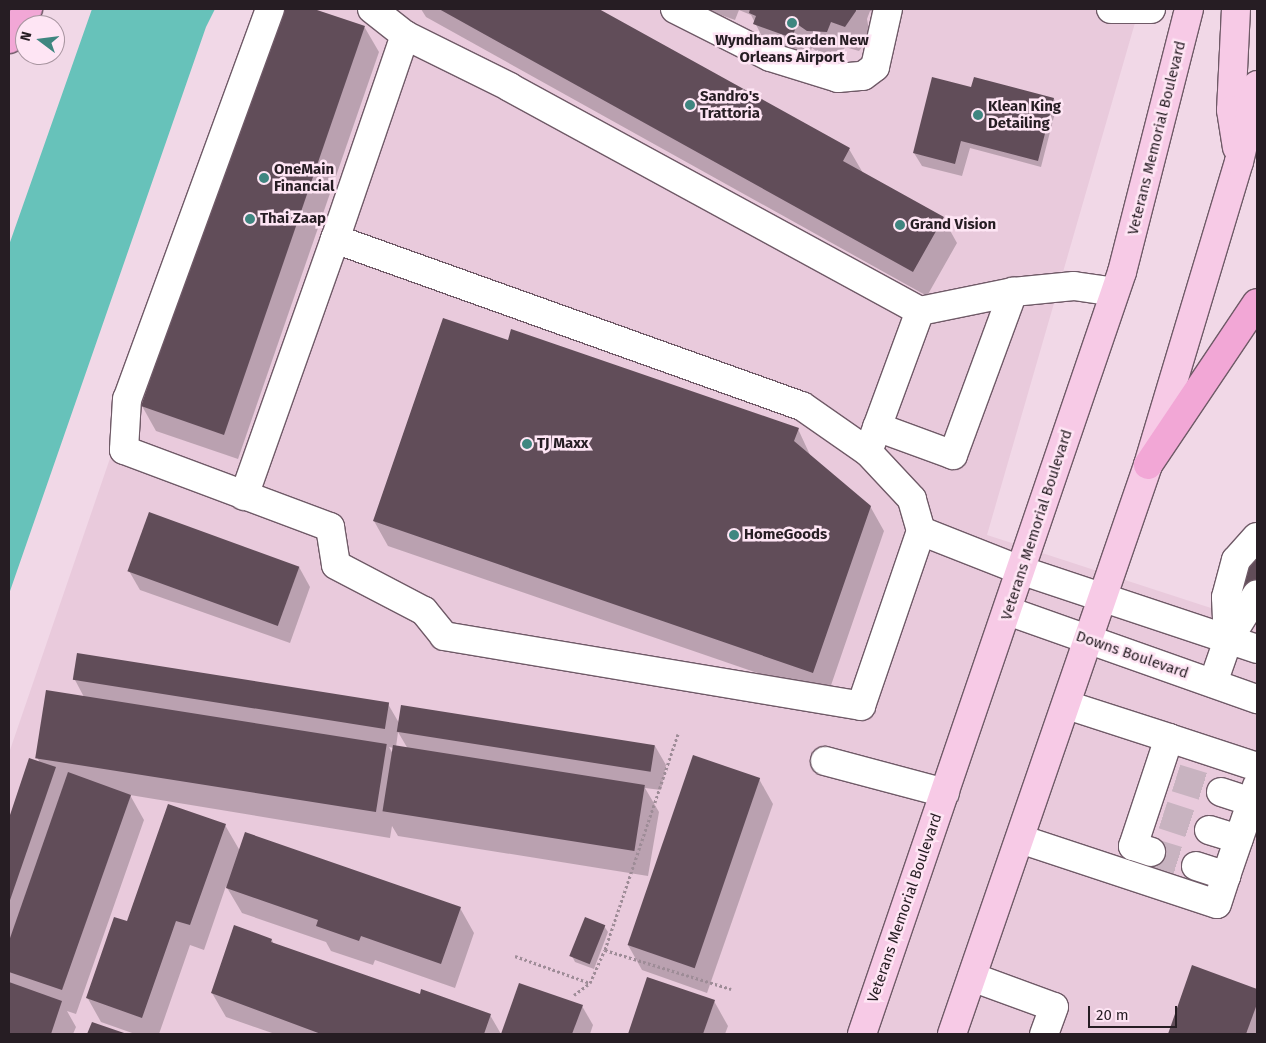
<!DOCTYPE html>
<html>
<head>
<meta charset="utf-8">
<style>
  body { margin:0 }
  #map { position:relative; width:1266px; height:1043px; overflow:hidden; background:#f1d8e7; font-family:"Fira Sans",sans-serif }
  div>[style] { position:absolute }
  .built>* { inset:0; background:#e9cadc }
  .water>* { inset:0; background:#67c2ba }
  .shadow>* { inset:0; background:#0003 }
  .building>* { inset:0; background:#614d59; transform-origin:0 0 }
  .minor-tunnel>* { height:28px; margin-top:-14px; transform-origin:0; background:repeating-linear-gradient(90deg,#c8b3c0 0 28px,transparent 0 42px) }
  .path>* { height:3px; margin-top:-1.5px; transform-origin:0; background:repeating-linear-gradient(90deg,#9e8c97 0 2.5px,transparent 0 5px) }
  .roads { filter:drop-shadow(1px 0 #6f5a67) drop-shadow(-1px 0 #6f5a67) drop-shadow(0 1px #6f5a67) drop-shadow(0 -1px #6f5a67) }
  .minor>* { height:28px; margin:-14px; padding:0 14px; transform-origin:14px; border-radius:14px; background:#fff }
  .major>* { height:28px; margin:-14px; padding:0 14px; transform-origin:14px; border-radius:14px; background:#f7cae6 }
  .highway>* { height:28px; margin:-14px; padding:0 14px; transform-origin:14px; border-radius:14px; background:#f2a7d6 }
  .dots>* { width:14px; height:14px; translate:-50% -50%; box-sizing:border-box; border:2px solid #fee5f4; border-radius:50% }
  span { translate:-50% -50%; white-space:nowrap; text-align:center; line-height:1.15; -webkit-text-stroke:5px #fee5f4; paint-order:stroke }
  .poi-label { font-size:15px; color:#261d23; font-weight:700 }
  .left { translate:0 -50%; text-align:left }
  .street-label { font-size:15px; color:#261d23 }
  .frame { position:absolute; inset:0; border:10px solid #261d23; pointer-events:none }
  .north { position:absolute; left:15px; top:15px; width:50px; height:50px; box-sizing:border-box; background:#fee5f4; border:1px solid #a895a0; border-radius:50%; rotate:285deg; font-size:14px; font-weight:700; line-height:20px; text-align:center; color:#261d23 }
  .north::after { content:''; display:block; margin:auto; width:18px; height:22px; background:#3f8680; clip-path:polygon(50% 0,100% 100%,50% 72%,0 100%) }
  .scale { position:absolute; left:1088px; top:1006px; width:89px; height:22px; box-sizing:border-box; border:2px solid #261d23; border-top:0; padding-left:6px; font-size:15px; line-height:18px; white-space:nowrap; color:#261d23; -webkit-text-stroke:4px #fee5f4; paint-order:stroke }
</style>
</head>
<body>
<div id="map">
  <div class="built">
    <div style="clip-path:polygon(264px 9px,1139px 9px,987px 535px,1257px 623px,1257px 1034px,9px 1034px,9px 753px)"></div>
  </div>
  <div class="water">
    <div style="clip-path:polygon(92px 9px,215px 9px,206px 27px,9px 594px,9px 245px)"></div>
  </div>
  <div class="shadow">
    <div style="clip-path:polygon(280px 9px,311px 9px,365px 28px,379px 52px,238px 459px,156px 431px,142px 406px)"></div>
    <div style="clip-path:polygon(421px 9px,596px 9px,849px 149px,863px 173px,943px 218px,957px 243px,927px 296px,426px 17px)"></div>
    <div style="clip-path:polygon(704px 9px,874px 9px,873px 12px,870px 11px,867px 19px,870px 36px,859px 51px,845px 47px,841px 56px,822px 55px,812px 48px,806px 62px,768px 48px,751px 15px,739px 10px,735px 20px)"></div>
    <div style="clip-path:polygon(975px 78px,1054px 99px,1057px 105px,1041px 167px,970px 148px,962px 176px,922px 166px,914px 153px,972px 89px)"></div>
    <div style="clip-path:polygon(508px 342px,798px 429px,811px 457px,870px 506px,884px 531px,827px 697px,388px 546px,374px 521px)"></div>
    <div style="clip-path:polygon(299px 567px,310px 587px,290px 643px,140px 590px,129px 571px)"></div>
    <div style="clip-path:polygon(evenodd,75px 680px,388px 704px,399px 723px,655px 746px,666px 765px,661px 790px,645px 788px,659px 812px,648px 876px,398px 836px,392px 826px,390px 838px,130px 795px,144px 820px,76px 1014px,67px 1011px,76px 1027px,73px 1034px,9px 1034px,9px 822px,30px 759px,40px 763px,37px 757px,84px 697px,75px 680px,398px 732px,408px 749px,396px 747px,398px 732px,75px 680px,389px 747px,394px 748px,393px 754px,389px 747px)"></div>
    <div style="clip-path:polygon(759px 779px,773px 804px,707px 993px,642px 970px,628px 945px)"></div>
    <div style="clip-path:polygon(225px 825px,240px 851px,460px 908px,474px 933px,455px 988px,375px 960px,373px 965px,331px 951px,326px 942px,242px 913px,226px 886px,204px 950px,190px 945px,159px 1034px,135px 1034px,101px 1022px,87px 997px,128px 922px)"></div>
    <div style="clip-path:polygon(604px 926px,608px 932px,594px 969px,575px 962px,572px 956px)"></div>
    <div style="clip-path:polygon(272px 940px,274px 945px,420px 996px,490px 1015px,501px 1034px,275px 1034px,226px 1017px,212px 993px)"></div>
    <div style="clip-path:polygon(1193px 967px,1257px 990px,1257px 1034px,1169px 1034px)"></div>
    <div style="clip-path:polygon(648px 979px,714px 1001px,728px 1026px,725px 1034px,629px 1034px)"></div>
    <div style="clip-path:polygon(520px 984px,582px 1006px,593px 1025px,590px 1034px,502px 1034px)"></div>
  </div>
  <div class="building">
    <div style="clip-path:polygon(278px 9px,314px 9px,365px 26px,224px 435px,141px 406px)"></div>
    <div style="clip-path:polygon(439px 9px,599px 9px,850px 148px,843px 161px,944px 217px,913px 272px)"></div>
    <div style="clip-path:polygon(750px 9px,856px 9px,856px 11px,845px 27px,831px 22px,827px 32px,807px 31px,797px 24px,792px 38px,753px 24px,756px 16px,749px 13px)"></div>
    <div style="clip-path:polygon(932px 77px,971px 87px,974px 77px,1054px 98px,1038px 161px,961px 141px,955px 164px,913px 153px)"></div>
    <div style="clip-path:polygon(443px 318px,508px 340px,511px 329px,799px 428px,794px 441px,871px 506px,813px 673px,373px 521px)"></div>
    <div style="left:149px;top:512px;width:160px;height:63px;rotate:20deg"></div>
    <div style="clip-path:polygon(1253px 551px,1257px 553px,1257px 590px,1242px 585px)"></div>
    <div style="left:77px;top:653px;width:316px;height:27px;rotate:9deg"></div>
    <div style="left:46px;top:690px;width:345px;height:69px;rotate:9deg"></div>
    <div style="left:401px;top:705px;width:257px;height:27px;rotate:9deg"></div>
    <div style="left:393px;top:745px;width:255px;height:67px;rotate:9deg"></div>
    <div style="left:693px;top:755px;width:71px;height:201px;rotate:19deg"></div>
    <div style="clip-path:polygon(29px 758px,56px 767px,9px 903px,9px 818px)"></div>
    <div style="clip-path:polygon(68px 772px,131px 795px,62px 990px,9px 972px,9px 941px)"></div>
    <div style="clip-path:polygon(168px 804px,226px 824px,190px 925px,176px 921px,142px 1018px,86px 998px,114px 917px,127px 921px)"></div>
    <div style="clip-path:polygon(245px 832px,461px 907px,441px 964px,361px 936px,359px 941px,316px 926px,318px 920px,226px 888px)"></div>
    <div style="left:585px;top:917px;width:22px;height:42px;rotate:22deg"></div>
    <div style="clip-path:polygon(234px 925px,272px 939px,271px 942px,420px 994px,421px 989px,491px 1014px,484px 1034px,321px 1034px,211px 993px)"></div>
    <div style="clip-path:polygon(1192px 965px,1257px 989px,1257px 1004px,1246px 1034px,1168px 1034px)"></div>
    <div style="clip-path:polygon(647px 977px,715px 1000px,703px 1034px,628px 1034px)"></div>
    <div style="clip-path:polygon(9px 982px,62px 1001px,51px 1034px,9px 1034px)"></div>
    <div style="clip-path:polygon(519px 983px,583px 1005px,572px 1034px,501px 1034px)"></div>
    <div style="clip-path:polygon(92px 1022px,127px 1034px,87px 1034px)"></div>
  </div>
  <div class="minor-tunnel">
    <div style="left:1176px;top:778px;width:47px;rotate:17.3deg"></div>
    <div style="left:1163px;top:815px;width:48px;rotate:18.1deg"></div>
    <div style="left:1151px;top:852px;width:47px;rotate:17.3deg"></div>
  </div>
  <div class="path">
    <div style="left:678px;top:734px;width:228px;rotate:108.7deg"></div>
    <div style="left:605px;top:950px;width:132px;rotate:17.2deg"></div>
    <div style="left:515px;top:956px;width:80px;rotate:19.8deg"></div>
    <div style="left:574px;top:995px;width:20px;rotate:-37deg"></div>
    <div style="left:590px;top:983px;width:36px;rotate:-66deg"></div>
  </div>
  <div class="roads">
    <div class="minor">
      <div style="left:270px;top:9px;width:415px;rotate:110.1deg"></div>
      <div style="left:127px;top:399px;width:51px;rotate:93.4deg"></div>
      <div style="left:124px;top:450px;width:220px;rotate:20.5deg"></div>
      <div style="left:330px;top:527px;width:38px;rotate:81deg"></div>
      <div style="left:336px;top:565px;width:99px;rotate:27.6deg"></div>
      <div style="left:424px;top:611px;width:32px;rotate:51deg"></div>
      <div style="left:444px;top:636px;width:423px;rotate:9.5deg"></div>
      <div style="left:861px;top:706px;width:185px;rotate:-71.1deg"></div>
      <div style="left:921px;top:531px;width:33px;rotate:-106deg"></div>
      <div style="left:912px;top:499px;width:64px;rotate:-133.1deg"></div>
      <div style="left:868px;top:452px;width:150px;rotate:-69.8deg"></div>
      <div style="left:920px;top:311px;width:467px;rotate:-151.4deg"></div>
      <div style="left:510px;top:87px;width:117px;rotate:-153.7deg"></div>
      <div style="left:405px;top:35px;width:42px;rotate:-141.8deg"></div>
      <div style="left:675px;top:9px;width:106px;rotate:26.8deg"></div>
      <div style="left:770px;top:57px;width:71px;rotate:17.2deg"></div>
      <div style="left:838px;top:78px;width:25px;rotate:-5deg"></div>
      <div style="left:863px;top:76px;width:15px;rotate:-37deg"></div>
      <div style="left:875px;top:67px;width:59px;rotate:-77.4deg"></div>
      <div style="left:1111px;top:9px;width:40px"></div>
      <div style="left:405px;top:35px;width:216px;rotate:108.9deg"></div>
      <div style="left:335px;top:239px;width:496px;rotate:19.7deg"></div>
      <div style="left:802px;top:406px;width:80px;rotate:34.9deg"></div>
      <div style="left:920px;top:311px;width:95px;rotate:-11.5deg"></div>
      <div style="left:1013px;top:292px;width:61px;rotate:-5.6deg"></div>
      <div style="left:1074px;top:286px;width:41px;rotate:8.3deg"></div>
      <div style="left:877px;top:427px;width:81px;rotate:20.2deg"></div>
      <div style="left:953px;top:455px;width:174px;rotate:-69.8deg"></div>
      <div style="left:244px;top:496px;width:273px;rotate:-70.5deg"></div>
      <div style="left:921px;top:531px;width:106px;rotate:21.5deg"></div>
      <div style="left:1020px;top:570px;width:250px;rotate:18.4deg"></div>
      <div style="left:1008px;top:611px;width:264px;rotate:19.5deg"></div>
      <div style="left:1228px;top:640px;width:43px;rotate:-92.7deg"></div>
      <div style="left:1226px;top:597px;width:38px;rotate:-75deg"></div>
      <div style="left:1236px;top:560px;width:31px;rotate:-48deg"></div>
      <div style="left:1213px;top:683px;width:46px;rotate:-70.8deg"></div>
      <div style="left:1228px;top:640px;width:54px;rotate:-57.8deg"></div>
      <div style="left:1067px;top:705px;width:107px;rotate:17.9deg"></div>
      <div style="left:1169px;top:738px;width:114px;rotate:108.4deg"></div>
      <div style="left:1133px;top:846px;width:19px;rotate:18deg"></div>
      <div style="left:1169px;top:738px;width:93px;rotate:18.2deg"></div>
      <div style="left:825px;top:761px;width:124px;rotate:14.9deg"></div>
      <div style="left:1221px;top:792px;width:33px;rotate:18deg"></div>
      <div style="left:1209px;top:830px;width:31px;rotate:17deg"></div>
      <div style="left:1020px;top:839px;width:207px;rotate:18.3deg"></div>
      <div style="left:1217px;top:904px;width:29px;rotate:-72deg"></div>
      <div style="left:1196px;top:866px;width:32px;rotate:18deg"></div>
      <div style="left:1226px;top:876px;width:95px;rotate:-71deg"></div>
      <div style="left:972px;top:977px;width:87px;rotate:20.1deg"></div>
      <div style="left:1054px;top:1007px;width:29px;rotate:110deg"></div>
    </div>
    <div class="major">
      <div style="left:1236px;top:9px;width:101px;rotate:92.8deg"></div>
      <div style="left:1231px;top:110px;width:38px;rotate:81deg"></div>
      <div style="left:862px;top:1034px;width:805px;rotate:-71.16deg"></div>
      <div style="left:1122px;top:272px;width:271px;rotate:-75.7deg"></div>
      <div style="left:952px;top:1034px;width:602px;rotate:-70.99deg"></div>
      <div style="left:1148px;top:465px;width:316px;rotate:-73.3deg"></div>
      <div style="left:1239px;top:162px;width:79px;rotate:-76.8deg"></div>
    </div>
    <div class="highway">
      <div style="left:9px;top:39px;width:36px;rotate:-58deg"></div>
      <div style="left:1148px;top:465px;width:195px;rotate:-56.1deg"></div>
    </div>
  </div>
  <div class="dots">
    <div style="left:792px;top:23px;background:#3f8680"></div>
    <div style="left:690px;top:105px;background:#3f8680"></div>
    <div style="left:978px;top:115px;background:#3f8680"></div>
    <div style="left:264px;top:178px;background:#3f8680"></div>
    <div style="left:250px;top:219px;background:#3f8680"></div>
    <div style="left:900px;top:225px;background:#3f8680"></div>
    <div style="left:527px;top:444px;background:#3f8680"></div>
    <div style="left:734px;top:535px;background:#3f8680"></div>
  </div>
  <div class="poi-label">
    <span style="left:792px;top:49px">Wyndham Garden New<br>Orleans Airport</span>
    <span class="left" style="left:700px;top:105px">Sandro's<br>Trattoria</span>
    <span class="left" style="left:988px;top:115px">Klean King<br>Detailing</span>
    <span class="left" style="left:274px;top:178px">OneMain<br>Financial</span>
    <span class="left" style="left:260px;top:219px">Thai Zaap</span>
    <span class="left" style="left:910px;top:225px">Grand Vision</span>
    <span class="left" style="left:537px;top:444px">TJ Maxx</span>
    <span class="left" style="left:744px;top:535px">HomeGoods</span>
  </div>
  <div class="street-label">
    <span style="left:1157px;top:138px;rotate:-76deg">Veterans Memorial Boulevard</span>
    <span style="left:1037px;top:525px;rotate:-72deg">Veterans Memorial Boulevard</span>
    <span style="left:1132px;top:655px;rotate:19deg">Downs Boulevard</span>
    <span style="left:905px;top:908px;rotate:-71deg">Veterans Memorial Boulevard</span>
  </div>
  <div class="frame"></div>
  <div class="north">N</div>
  <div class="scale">20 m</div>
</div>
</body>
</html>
